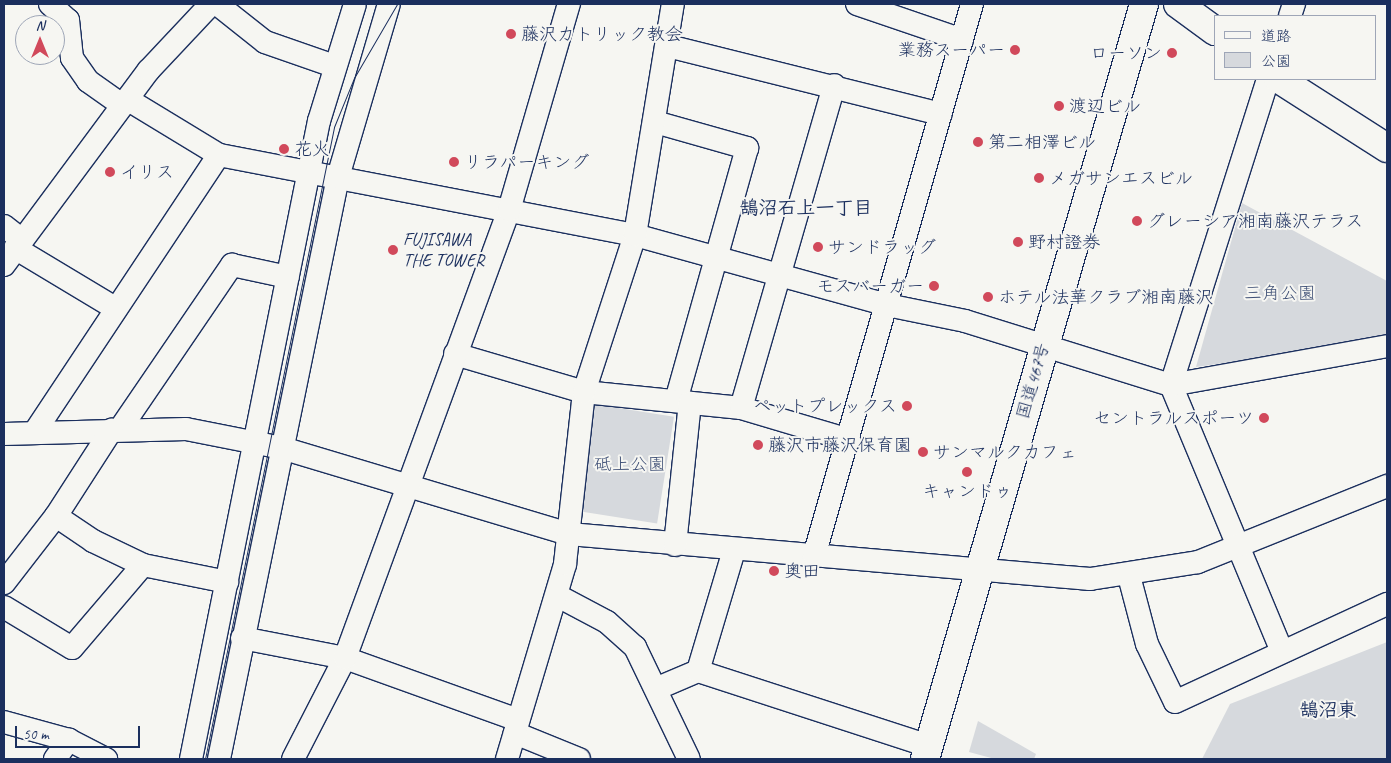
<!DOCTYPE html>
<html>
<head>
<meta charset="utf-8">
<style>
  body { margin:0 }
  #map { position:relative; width:1391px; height:763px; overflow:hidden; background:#f6f6f2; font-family:Caveat,"Klee One",sans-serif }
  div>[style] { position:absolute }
  .green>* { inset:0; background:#d6d9dd; transform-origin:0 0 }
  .roads { filter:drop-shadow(1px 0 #1b2f5e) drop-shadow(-1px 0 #1b2f5e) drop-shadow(0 1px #1b2f5e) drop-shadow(0 -1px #1b2f5e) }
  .minor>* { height:22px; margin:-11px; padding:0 11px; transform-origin:11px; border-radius:11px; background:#f6f6f2 }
  .major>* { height:28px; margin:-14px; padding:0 14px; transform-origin:14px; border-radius:14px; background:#f6f6f2 }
  .highway>* { height:28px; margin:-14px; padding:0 14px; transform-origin:14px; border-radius:14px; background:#f6f6f2 }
  .tram>* { height:1px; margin:-0.5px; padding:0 0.5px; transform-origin:0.5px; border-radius:0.5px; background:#1b2f5e }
  .dots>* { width:14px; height:14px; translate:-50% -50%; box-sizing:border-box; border:2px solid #f6f6f2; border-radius:50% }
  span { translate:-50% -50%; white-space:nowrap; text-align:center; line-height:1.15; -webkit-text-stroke:4px #f6f6f2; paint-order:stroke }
  .poi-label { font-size:18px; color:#1b2f5e }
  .left { translate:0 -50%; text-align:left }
  .right { translate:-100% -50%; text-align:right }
  .park-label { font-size:18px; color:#405177 }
  .street-label { font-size:18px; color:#1b2f5e }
  .neighbourhood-label { font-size:19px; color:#1b2f5e; font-weight:700 }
  .frame { position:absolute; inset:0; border:5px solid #1b2f5e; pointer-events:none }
  .legend { position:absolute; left:1214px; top:15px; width:162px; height:65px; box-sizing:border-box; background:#f6f6f2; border:1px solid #9ea6b7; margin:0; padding:6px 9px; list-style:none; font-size:15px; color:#1b2f5e }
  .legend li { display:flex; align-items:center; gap:10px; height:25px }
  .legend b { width:25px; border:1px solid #9ea6b7 }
  .north { position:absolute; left:15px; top:15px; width:50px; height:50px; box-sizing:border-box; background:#f6f6f2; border:1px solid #9ea6b7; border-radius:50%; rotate:0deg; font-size:14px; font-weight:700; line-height:20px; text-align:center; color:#1b2f5e }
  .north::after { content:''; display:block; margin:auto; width:18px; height:22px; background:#d1495b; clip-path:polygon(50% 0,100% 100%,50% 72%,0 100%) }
  .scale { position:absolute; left:15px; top:726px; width:125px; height:22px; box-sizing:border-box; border:2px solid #1b2f5e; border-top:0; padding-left:6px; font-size:15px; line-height:18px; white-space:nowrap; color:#1b2f5e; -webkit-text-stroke:4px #f6f6f2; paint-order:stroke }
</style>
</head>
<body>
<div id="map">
  <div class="green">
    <div style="clip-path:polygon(1242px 203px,1387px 281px,1387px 340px,1196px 367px)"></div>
    <div style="left:593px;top:404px;width:82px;height:108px;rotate:9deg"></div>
    <div style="clip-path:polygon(1387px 642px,1387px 759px,1202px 759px,1230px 704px)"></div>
    <div style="clip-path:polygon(978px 721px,1036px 754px,1034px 759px,995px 759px,969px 752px)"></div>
  </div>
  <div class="roads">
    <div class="minor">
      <div style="left:50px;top:4px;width:24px;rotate:42deg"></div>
      <div style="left:68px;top:20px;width:38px;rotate:84deg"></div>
      <div style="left:72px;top:58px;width:28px;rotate:55deg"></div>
      <div style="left:88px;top:81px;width:42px;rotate:35.2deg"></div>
      <div style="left:217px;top:4px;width:61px;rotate:38.4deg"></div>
      <div style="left:265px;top:42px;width:73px;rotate:19.2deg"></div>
      <div style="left:857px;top:4px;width:111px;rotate:18.9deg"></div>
      <div style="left:1290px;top:16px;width:13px;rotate:-72deg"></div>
      <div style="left:668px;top:46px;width:281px;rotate:14deg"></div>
      <div style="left:1268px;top:79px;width:321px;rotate:107.6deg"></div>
      <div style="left:1171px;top:385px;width:289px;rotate:67.4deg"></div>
      <div style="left:127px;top:99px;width:108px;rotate:31.3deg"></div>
      <div style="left:219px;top:155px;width:424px;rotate:10.9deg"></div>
      <div style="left:635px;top:235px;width:262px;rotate:15.5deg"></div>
      <div style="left:887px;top:305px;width:80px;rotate:11.6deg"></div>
      <div style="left:965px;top:321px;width:216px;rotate:17.3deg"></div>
      <div style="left:1171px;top:385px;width:219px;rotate:-10.2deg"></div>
      <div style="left:655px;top:122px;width:96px;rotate:15.8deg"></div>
      <div style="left:747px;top:148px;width:262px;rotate:105.7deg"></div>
      <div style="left:4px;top:226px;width:23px;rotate:38deg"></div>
      <div style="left:15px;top:248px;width:117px;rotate:31deg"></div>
      <div style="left:4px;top:265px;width:243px;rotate:-53.4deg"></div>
      <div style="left:149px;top:70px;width:91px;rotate:-46.8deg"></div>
      <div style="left:455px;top:354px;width:134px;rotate:16.4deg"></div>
      <div style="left:584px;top:392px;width:158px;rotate:5.8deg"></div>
      <div style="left:741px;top:408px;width:113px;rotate:16.5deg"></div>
      <div style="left:741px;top:408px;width:336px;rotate:-73.9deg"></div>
      <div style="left:120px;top:429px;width:199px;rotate:-55.7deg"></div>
      <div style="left:232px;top:265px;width:57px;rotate:12.1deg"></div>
      <div style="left:34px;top:433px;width:334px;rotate:-56.4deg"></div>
      <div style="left:4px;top:434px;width:182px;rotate:-1.6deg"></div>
      <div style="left:186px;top:429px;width:98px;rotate:11.2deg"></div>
      <div style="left:282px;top:448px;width:300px;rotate:16.7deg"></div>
      <div style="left:569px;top:534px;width:523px;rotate:4.94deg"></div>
      <div style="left:1090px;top:579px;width:109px;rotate:-8.9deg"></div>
      <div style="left:1198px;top:562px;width:204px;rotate:-21.9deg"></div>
      <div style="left:56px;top:516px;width:45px;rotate:34deg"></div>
      <div style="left:93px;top:541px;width:55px;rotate:25.6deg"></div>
      <div style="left:143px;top:565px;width:86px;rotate:11.4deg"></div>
      <div style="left:675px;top:545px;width:143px;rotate:-84deg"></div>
      <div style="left:814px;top:556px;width:574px;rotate:-74.03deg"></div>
      <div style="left:1129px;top:576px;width:70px;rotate:75.2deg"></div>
      <div style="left:1147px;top:644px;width:64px;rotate:64.2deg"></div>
      <div style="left:1175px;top:702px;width:234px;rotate:-24.8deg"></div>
      <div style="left:4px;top:583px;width:85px;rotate:-52.2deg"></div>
      <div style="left:56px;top:516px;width:103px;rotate:-57.2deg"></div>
      <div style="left:558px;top:596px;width:55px;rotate:28deg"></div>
      <div style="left:607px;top:622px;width:38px;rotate:42deg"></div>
      <div style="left:635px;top:647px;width:124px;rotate:64.3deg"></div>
      <div style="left:4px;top:607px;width:79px;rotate:31.1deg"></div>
      <div style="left:72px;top:648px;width:109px;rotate:-49.5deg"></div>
      <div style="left:242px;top:638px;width:105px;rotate:11deg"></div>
      <div style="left:345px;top:658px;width:184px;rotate:19.7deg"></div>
      <div style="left:698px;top:671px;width:126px;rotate:-73.4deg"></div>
      <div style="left:658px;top:688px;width:43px;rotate:-23deg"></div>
      <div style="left:698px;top:671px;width:243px;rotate:18deg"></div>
      <div style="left:4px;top:722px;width:67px;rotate:15.5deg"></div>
      <div style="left:69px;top:740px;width:42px;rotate:27.2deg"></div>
      <div style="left:515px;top:733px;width:69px;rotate:22.1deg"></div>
      <div style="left:55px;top:759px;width:24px;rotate:-54deg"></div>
      <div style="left:191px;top:759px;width:651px;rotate:-78.66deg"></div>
      <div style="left:319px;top:121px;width:122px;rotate:-72.9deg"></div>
      <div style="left:219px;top:759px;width:594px;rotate:-78.44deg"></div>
      <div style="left:338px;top:177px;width:180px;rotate:-73.6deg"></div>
      <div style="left:293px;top:759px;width:114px;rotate:-62.8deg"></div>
      <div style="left:345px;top:658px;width:477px;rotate:-69.9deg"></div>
      <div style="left:509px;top:210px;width:215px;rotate:-73.8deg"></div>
      <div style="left:507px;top:759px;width:203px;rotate:-73.4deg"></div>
      <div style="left:565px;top:564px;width:173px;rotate:-83.7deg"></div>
      <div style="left:584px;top:392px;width:165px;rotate:-72deg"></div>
      <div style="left:635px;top:235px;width:234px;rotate:-80.7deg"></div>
    </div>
    <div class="major">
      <div style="left:1178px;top:4px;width:46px;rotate:36.1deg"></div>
      <div style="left:1279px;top:79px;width:128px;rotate:32.6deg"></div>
    </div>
    <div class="highway">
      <div style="left:925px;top:759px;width:786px;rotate:-73.82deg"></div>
    </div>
  </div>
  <div class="tram">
    <div style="left:205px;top:759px;width:645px;rotate:-78.46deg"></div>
    <div style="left:334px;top:127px;width:53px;rotate:-67.8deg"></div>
    <div style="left:354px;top:78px;width:86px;rotate:-59.8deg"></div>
  </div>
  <div class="dots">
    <div style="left:511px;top:34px;background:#d1495b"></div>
    <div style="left:1015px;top:50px;background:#d1495b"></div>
    <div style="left:1172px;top:53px;background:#d1495b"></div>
    <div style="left:1059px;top:106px;background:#d1495b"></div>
    <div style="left:978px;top:142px;background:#d1495b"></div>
    <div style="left:284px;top:149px;background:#d1495b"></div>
    <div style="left:454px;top:162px;background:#d1495b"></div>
    <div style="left:110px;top:172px;background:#d1495b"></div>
    <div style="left:1039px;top:178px;background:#d1495b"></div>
    <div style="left:1137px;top:221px;background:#d1495b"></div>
    <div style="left:1018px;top:242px;background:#d1495b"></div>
    <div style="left:818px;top:247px;background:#d1495b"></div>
    <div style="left:393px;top:250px;background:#d1495b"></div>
    <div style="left:934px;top:286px;background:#d1495b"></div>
    <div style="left:988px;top:297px;background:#d1495b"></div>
    <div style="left:907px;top:406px;background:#d1495b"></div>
    <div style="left:1264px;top:418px;background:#d1495b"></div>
    <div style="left:758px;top:445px;background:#d1495b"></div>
    <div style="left:923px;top:452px;background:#d1495b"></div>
    <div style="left:967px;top:472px;background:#d1495b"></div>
    <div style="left:774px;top:571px;background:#d1495b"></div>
  </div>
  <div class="poi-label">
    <span class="left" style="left:521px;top:34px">藤沢カトリック教会</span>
    <span class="right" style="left:1005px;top:50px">業務スーパー</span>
    <span class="right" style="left:1162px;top:53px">ローソン</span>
    <span class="left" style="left:1069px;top:106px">渡辺ビル</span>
    <span class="left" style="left:988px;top:142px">第二相澤ビル</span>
    <span class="left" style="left:294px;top:149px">花火</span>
    <span class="left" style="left:464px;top:162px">リラパーキング</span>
    <span class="left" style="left:120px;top:172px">イリス</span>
    <span class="left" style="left:1049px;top:178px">メガサンエスビル</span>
    <span class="left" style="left:1147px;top:221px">グレーシア湘南藤沢テラス</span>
    <span class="left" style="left:403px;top:250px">FUJISAWA<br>THE TOWER</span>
    <span class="left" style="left:1028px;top:242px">野村證券</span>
    <span class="left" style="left:828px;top:247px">サンドラッグ</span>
    <span class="right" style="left:924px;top:286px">モスバーガー</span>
    <span class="left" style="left:998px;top:297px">ホテル法華クラブ湘南藤沢</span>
    <span class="right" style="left:897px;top:406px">ペットプレックス</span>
    <span class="right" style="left:1254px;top:418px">セントラルスポーツ</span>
    <span class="left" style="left:768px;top:445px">藤沢市藤沢保育園</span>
    <span class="left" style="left:933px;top:452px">サンマルクカフェ</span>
    <span style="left:967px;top:491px">キャンドゥ</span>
    <span class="left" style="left:784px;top:571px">奥田</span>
  </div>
  <div class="park-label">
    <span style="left:1280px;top:293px">三角公園</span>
    <span style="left:630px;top:464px">砥上公園</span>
  </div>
  <div class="street-label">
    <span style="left:1033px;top:381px;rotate:-74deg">国道467号</span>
  </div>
  <div class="neighbourhood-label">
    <span style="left:806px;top:209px">鵠沼石上一丁目</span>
    <span style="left:1328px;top:711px">鵠沼東</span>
  </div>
  <div class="frame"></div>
  <ul class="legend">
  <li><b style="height:6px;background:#f6f6f2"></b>道路</li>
  <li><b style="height:14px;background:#d6d9dd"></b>公園</li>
  </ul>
  <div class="north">N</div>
  <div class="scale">50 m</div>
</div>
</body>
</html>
